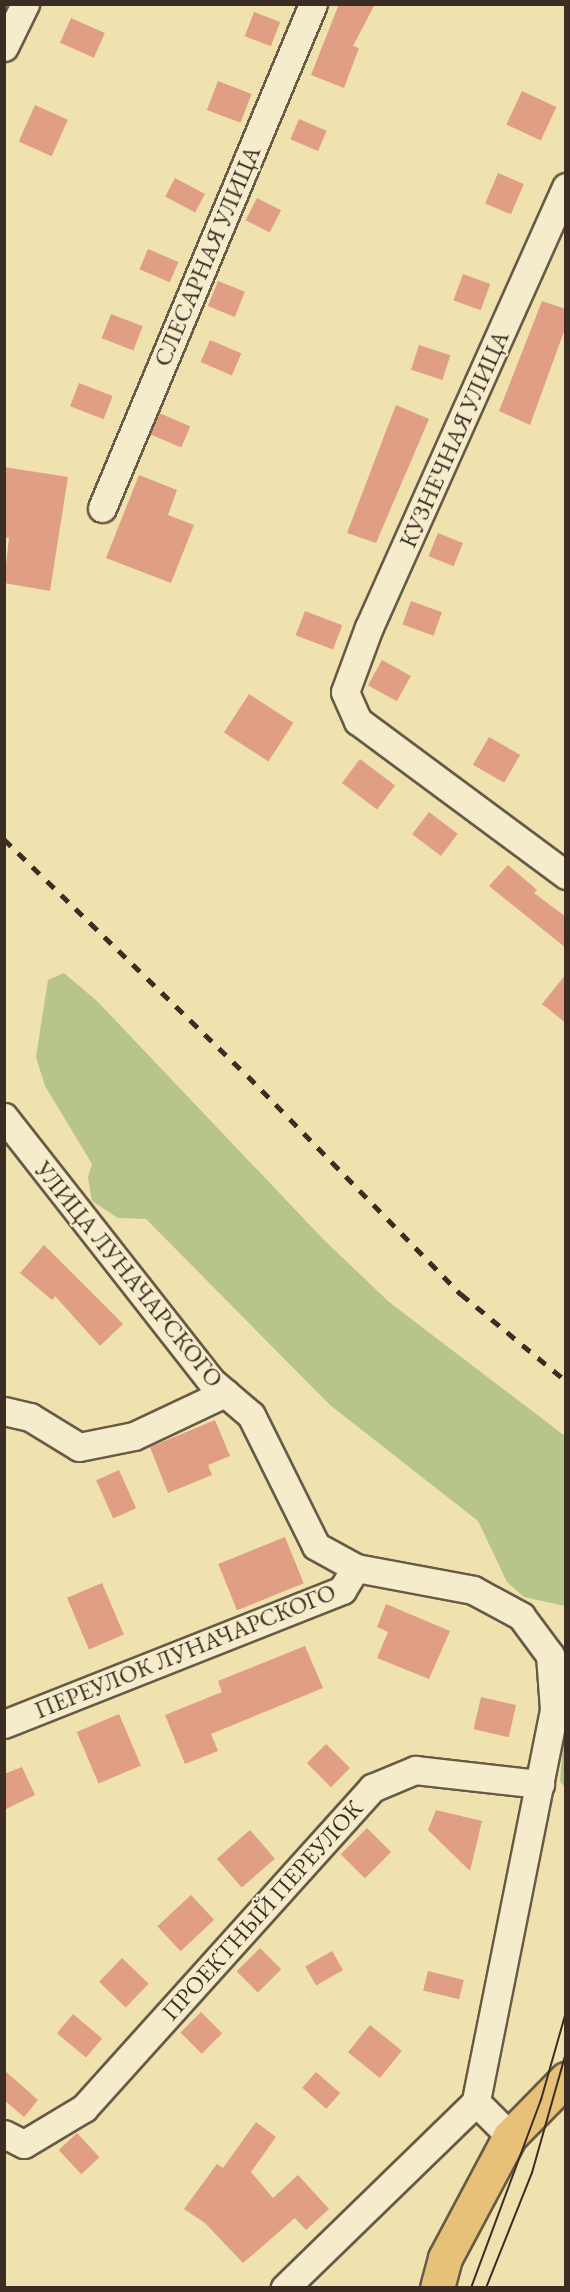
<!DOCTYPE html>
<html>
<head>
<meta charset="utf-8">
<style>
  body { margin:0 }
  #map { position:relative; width:570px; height:2292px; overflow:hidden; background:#f0e2af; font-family:"EB Garamond",serif }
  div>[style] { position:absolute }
  .green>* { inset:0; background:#b7c48c }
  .building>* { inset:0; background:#e09e85; transform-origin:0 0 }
  .roads { filter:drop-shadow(2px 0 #685a47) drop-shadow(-2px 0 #685a47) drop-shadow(0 2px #685a47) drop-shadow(0 -2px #685a47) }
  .minor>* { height:27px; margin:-13.5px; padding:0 13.5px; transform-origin:13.5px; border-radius:13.5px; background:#f5eccb }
  .major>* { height:33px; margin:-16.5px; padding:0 16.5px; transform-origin:16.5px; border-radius:16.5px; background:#e8c178 }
  .tram>* { height:1.5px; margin:-0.75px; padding:0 0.75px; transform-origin:0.75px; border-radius:0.75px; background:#3b2c24 }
  .rail>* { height:4.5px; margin-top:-2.25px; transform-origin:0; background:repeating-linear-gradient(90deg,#3b2c24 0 10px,transparent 0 20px) }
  span { translate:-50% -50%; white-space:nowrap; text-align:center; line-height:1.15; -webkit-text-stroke:4.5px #f5eccb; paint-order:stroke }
  .street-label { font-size:24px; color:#3b2c24 }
  .frame { position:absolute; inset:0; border:6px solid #3b2c24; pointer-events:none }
</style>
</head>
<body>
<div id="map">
  <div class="green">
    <div style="clip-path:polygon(64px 973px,97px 1001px,323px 1239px,389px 1302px,565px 1436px,565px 1606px,524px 1597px,507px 1582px,478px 1521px,330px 1405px,146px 1219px,118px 1218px,92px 1201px,88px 1177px,92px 1164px,45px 1086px,36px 1057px,48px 980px)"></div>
    <div style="clip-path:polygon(565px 1718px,565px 1788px,560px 1781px)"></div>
  </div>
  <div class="building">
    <div style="clip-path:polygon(339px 4px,375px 4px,353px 46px,359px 48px,344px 88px,311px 75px)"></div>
    <div style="left:254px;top:12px;width:28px;height:26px;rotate:21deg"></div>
    <div style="left:71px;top:18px;width:37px;height:27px;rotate:24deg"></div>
    <div style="left:218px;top:81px;width:36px;height:31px;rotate:21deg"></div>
    <div style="left:522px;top:91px;width:38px;height:37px;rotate:25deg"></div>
    <div style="left:35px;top:105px;width:36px;height:40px;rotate:24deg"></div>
    <div style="left:299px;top:119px;width:30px;height:22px;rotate:23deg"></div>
    <div style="left:498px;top:173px;width:28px;height:33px;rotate:23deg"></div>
    <div style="left:175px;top:178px;width:34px;height:21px;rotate:28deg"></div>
    <div style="left:257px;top:198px;width:27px;height:25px;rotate:27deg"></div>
    <div style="left:148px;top:249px;width:33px;height:22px;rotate:23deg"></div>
    <div style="left:463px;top:274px;width:29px;height:28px;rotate:20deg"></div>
    <div style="left:218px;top:281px;width:29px;height:27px;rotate:22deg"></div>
    <div style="clip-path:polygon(542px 301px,566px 309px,566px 326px,530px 425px,499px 411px)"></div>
    <div style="left:111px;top:314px;width:34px;height:26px;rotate:21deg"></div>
    <div style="left:210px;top:340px;width:34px;height:24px;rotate:23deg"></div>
    <div style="left:419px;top:345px;width:33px;height:26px;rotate:18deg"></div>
    <div style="left:79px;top:383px;width:36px;height:25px;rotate:21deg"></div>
    <div style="clip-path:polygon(396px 405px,429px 419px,376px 543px,347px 533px)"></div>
    <div style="left:159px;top:413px;width:34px;height:23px;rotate:23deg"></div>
    <div style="clip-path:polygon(4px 467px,68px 477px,50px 591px,4px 583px,9px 538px,4px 537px)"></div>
    <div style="clip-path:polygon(139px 475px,177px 490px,168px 515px,194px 525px,171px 583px,106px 558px)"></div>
    <div style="left:438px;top:533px;width:27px;height:25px;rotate:22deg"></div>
    <div style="left:411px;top:601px;width:33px;height:25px;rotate:20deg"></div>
    <div style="left:305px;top:611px;width:40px;height:26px;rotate:21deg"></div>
    <div style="left:382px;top:660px;width:33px;height:29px;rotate:29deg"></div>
    <div style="left:249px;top:694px;width:53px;height:46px;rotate:33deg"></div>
    <div style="left:489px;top:737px;width:36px;height:32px;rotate:30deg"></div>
    <div style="left:360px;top:759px;width:44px;height:30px;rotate:37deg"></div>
    <div style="left:429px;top:812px;width:36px;height:28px;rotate:37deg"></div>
    <div style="clip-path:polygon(508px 865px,537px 890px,534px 893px,566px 917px,566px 948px,489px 886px)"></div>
    <div style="clip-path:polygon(566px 974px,566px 1023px,542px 1004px)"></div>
    <div style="clip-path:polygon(44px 1245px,123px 1324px,100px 1346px,55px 1296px,52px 1300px,20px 1273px)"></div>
    <div style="clip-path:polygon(215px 1420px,230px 1456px,208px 1465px,212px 1475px,168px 1493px,150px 1447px)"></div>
    <div style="left:119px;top:1470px;width:42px;height:25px;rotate:66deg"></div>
    <div style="left:285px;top:1537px;width:50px;height:72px;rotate:68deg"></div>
    <div style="left:102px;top:1583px;width:56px;height:38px;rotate:67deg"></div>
    <div style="clip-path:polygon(386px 1604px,450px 1631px,429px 1679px,377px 1658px,388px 1632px,377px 1627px)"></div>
    <div style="clip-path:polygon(305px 1646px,323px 1688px,211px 1734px,218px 1751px,185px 1764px,165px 1715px,222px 1692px,218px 1681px)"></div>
    <div style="left:481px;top:1697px;width:36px;height:33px;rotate:13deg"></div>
    <div style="left:119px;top:1714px;width:56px;height:46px;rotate:67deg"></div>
    <div style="left:326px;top:1744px;width:34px;height:27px;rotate:45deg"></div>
    <div style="clip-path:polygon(22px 1767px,35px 1795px,4px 1810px,4px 1774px)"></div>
    <div style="clip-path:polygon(436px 1810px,482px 1821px,470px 1871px,428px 1830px)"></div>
    <div style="left:367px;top:1828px;width:34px;height:37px;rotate:45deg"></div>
    <div style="left:250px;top:1830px;width:38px;height:44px;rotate:49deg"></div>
    <div style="left:191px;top:1895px;width:34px;height:46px;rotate:47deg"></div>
    <div style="left:260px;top:1948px;width:30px;height:33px;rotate:45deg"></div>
    <div style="left:332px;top:1951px;width:22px;height:31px;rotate:60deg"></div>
    <div style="left:122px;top:1958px;width:37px;height:33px;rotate:44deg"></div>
    <div style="left:428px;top:1971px;width:37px;height:20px;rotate:14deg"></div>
    <div style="left:201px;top:2012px;width:30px;height:29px;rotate:45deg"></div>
    <div style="left:73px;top:2014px;width:38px;height:25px;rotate:40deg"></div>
    <div style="left:370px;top:2025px;width:41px;height:35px;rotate:39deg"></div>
    <div style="clip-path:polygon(4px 2070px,38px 2100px,24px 2117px,4px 2100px)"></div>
    <div style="left:316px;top:2072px;width:32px;height:21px;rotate:41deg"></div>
    <div style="clip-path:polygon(256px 2122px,276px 2137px,251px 2172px,273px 2198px,298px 2175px,329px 2209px,306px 2230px,295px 2218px,243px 2263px,205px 2223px,184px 2209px,217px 2164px,223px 2168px)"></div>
    <div style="left:77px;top:2133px;width:33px;height:25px;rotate:47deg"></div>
  </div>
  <div class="roads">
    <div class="minor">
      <div style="left:4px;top:47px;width:48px;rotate:-64deg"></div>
      <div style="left:566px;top:187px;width:482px;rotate:114.1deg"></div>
      <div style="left:369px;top:627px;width:69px;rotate:110.3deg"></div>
      <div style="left:345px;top:692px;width:32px;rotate:66deg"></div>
      <div style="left:358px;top:721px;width:259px;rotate:36.5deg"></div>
      <div style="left:102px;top:508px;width:546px;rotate:-67.28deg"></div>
      <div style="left:4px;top:1117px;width:335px;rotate:51.9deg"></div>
      <div style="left:211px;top:1381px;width:52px;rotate:40.4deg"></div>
      <div style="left:251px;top:1415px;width:146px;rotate:63.6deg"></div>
      <div style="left:316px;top:1546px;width:46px;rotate:28.8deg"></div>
      <div style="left:356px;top:1568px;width:119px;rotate:10.6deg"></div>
      <div style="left:473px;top:1590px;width:55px;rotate:28.4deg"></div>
      <div style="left:521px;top:1616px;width:49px;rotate:53.4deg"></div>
      <div style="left:550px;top:1655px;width:55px;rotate:85.8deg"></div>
      <div style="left:554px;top:1710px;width:400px;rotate:101.3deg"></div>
      <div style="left:476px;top:2102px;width:267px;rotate:135.8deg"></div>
      <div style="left:4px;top:1411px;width:27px;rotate:13deg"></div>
      <div style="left:30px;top:1417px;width:57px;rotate:31.5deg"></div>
      <div style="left:79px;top:1447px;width:56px;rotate:-11.3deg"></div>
      <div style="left:134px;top:1436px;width:101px;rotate:-25.3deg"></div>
      <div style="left:4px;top:1724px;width:364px;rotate:-21.6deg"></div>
      <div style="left:342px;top:1590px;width:26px;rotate:-58deg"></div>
      <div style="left:476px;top:2102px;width:48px;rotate:45deg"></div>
      <div style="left:4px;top:2134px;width:22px;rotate:27deg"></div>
      <div style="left:24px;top:2144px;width:70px;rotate:-31deg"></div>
      <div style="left:84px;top:2108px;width:431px;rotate:-48deg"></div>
      <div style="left:372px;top:1788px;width:47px;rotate:-22.7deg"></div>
      <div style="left:415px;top:1770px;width:126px;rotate:6.4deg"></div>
    </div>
    <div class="major">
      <div style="left:437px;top:2288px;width:31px;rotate:-75deg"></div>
      <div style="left:445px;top:2258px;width:138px;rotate:-62deg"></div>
      <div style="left:510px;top:2136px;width:80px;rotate:-45.5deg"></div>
    </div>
  </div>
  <div class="tram">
    <div style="left:471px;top:2288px;width:201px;rotate:-69.6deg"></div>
    <div style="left:541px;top:2100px;width:91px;rotate:-74.1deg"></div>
    <div style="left:486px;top:2288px;width:124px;rotate:-68.2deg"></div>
    <div style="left:532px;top:2173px;width:125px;rotate:-74.2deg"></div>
  </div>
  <div class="rail">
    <div style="left:4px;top:839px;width:340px;rotate:44.2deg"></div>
    <div style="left:248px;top:1076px;width:305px;rotate:45.7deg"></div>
    <div style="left:461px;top:1294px;width:136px;rotate:39.6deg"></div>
  </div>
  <div class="street-label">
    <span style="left:207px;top:256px;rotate:-67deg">СЛЕСАРНАЯ УЛИЦА</span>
    <span style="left:454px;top:439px;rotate:-66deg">КУЗНЕЧНАЯ УЛИЦА</span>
    <span style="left:129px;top:1274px;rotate:51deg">УЛИЦА ЛУНАЧАРСКОГО</span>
    <span style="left:185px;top:1651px;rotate:-22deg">ПЕРЕУЛОК ЛУНАЧАРСКОГО</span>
    <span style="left:262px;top:1910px;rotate:-48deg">ПРОЕКТНЫЙ ПЕРЕУЛОК</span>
  </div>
  <div class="frame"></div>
</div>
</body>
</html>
